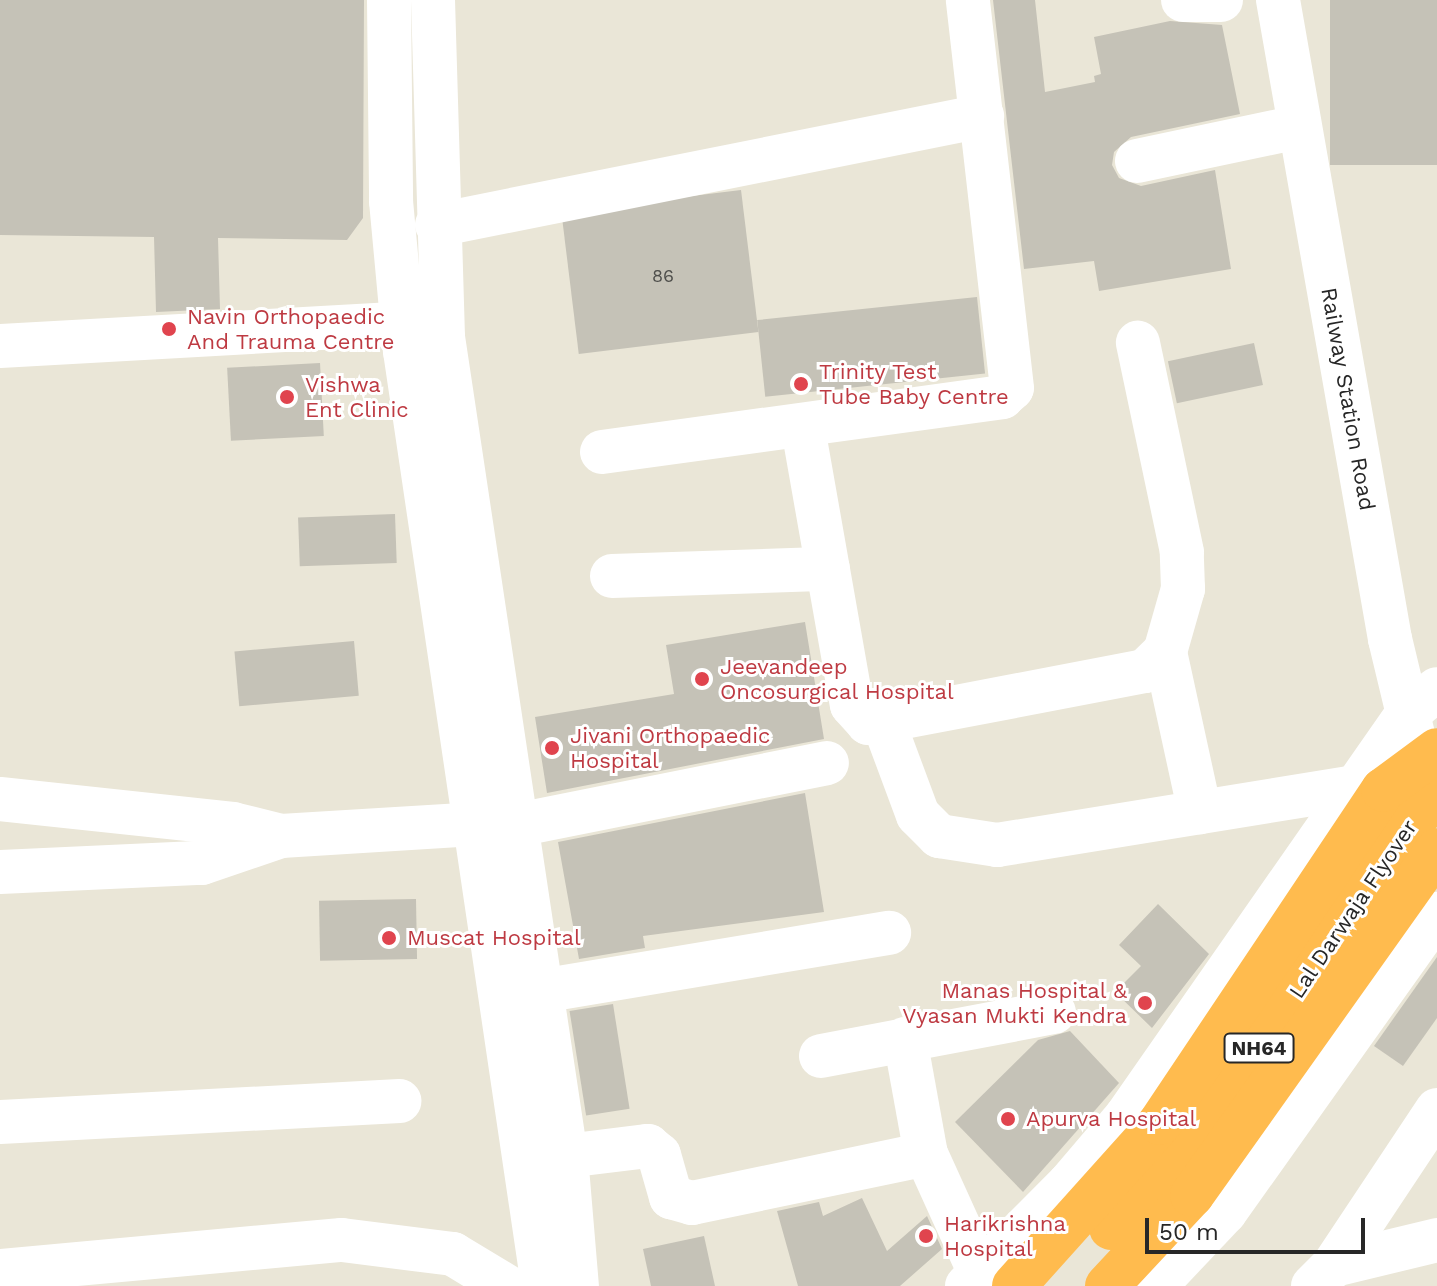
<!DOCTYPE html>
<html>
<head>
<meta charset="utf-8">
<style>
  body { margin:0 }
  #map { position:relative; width:1437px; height:1286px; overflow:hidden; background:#eae6d7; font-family:"Work Sans",sans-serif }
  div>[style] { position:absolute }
  .building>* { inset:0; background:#c5c2b7; transform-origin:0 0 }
  .minor>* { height:44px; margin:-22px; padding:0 22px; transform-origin:22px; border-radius:22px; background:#fff }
  .highway>* { height:44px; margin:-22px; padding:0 22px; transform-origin:22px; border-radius:22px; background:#ffbb4e }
  .dots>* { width:22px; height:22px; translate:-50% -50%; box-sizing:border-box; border:4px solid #fff; border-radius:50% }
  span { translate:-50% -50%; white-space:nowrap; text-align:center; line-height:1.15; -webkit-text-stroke:6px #fff; paint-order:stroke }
  .number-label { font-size:18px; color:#4e4e4b }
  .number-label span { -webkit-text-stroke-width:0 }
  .shield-label span { padding:2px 6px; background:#fff; border:2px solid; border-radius:6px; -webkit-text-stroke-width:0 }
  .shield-label { font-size:20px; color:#272727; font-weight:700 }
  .health-label { font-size:22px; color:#be3a42 }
  .left { translate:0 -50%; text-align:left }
  .right { translate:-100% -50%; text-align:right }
  .street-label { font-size:22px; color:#272727 }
  .scale { position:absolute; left:1145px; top:1218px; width:220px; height:36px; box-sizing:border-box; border:4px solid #272727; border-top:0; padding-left:10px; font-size:24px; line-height:28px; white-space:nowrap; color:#272727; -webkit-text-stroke:6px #fff; paint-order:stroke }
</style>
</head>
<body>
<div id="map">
  <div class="building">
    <div style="clip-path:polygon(0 0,364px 0,363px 218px,347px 240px,218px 238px,220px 309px,156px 312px,154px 237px,0 235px)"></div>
    <div style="clip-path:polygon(993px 0,1035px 0,1045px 92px,1095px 82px,1094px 76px,1101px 74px,1094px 37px,1170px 21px,1222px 25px,1240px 114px,1131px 137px,1114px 152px,1112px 165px,1119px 178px,1141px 186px,1215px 170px,1231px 269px,1099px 291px,1094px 261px,1024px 269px)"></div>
    <div style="left:1330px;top:0;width:107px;height:165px"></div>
    <div style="left:741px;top:190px;width:143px;height:181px;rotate:83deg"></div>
    <div style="left:977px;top:297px;width:77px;height:221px;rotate:84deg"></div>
    <div style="left:1254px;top:343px;width:43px;height:88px;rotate:78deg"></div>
    <div style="left:320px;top:363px;width:73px;height:93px;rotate:87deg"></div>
    <div style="left:395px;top:514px;width:49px;height:97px;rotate:88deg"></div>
    <div style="clip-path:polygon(805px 622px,824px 739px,547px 793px,535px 717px,674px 694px,666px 645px)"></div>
    <div style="left:354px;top:641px;width:55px;height:120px;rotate:85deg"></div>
    <div style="clip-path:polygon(805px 793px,824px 912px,643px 936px,645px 948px,579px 959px,558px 842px)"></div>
    <div style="left:416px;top:899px;width:60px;height:97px;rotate:89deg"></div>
    <div style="clip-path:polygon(1158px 904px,1209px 954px,1152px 1028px,1115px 992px,1141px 966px,1119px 945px)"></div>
    <div style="clip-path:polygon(1437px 957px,1437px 1018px,1403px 1066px,1374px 1046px)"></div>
    <div style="left:613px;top:1004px;width:106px;height:44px;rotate:81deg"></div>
    <div style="clip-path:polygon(1070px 1031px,1119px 1083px,1023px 1192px,955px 1122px,1038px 1040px)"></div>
    <div style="clip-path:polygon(862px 1198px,887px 1251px,927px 1216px,942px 1249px,900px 1286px,798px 1286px,777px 1211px,819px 1202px,823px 1216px)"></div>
    <div style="clip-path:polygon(704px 1236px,715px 1286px,651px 1286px,643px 1249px)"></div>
  </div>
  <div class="minor">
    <div style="left:389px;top:0;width:201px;rotate:89.4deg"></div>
    <div style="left:391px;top:201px;width:151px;rotate:84.7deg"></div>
    <div style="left:405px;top:351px;width:945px;rotate:81.6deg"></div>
    <div style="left:433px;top:0;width:337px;rotate:88.3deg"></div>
    <div style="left:443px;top:337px;width:828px;rotate:81.46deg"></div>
    <div style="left:566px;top:1156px;width:130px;rotate:85.2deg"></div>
    <div style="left:1183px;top:0;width:38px"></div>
    <div style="left:1278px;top:0;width:649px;rotate:80.06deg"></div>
    <div style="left:1390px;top:639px;width:133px;rotate:76.5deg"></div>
    <div style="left:1421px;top:768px;width:30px;rotate:57deg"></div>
    <div style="left:1137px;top:161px;width:166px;rotate:-11.9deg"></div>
    <div style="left:437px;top:225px;width:556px;rotate:-11.31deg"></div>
    <div style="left:0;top:346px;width:434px;rotate:-3.2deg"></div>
    <div style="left:803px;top:428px;width:281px;rotate:80deg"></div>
    <div style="left:852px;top:705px;width:24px;rotate:48deg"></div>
    <div style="left:868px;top:723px;width:15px;rotate:-8deg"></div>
    <div style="left:883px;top:721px;width:100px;rotate:69.6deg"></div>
    <div style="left:918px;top:815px;width:30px;rotate:45deg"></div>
    <div style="left:939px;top:836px;width:59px;rotate:8.8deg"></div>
    <div style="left:997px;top:845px;width:363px;rotate:-9.2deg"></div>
    <div style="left:602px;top:452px;width:404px;rotate:-7.8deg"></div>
    <div style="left:1002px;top:397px;width:13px;rotate:-42deg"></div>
    <div style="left:1012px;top:388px;width:390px;rotate:-96.5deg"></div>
    <div style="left:612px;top:576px;width:216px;rotate:-1.9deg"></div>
    <div style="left:1165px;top:652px;width:164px;rotate:77.7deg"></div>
    <div style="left:883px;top:721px;width:267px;rotate:-10.8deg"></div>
    <div style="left:1145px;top:671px;width:28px;rotate:-44deg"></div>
    <div style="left:1165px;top:652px;width:66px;rotate:-74.1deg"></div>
    <div style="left:1183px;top:589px;width:37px;rotate:-92deg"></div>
    <div style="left:1182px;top:552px;width:214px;rotate:-101.9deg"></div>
    <div style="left:0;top:799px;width:234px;rotate:6.1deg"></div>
    <div style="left:233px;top:824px;width:49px;rotate:14deg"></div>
    <div style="left:517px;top:825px;width:316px;rotate:-11.3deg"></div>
    <div style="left:0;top:872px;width:202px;rotate:-2.6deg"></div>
    <div style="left:202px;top:863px;width:83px;rotate:-18.9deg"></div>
    <div style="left:281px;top:836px;width:194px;rotate:-3.5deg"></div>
    <div style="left:541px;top:991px;width:353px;rotate:-9.5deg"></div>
    <div style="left:905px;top:1039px;width:117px;rotate:79.7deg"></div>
    <div style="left:926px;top:1154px;width:133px;rotate:65.6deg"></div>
    <div style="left:821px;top:1056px;width:237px;rotate:-10.7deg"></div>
    <div style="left:0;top:1122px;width:400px;rotate:-3deg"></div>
    <div style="left:566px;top:1156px;width:83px;rotate:-7deg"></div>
    <div style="left:648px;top:1146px;width:14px;rotate:39deg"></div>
    <div style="left:659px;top:1155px;width:44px;rotate:74.1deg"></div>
    <div style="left:671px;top:1197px;width:22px;rotate:16deg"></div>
    <div style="left:692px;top:1203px;width:239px;rotate:-11.8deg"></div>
    <div style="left:1334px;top:1265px;width:106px;rotate:-13.6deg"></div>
    <div style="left:0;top:1271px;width:343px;rotate:-5.2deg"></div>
    <div style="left:342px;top:1240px;width:112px;rotate:7.2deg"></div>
    <div style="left:453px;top:1254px;width:62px;rotate:31.1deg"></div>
    <div style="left:967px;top:1286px;width:144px;rotate:-45deg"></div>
    <div style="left:1069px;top:1184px;width:88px;rotate:-49.6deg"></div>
    <div style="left:1126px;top:1117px;width:490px;rotate:-55.1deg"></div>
    <div style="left:1406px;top:715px;width:40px;rotate:-40deg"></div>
    <div style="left:1155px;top:1286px;width:102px;rotate:-46.6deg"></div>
    <div style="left:1225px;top:1212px;width:366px;rotate:-54.6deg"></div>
    <div style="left:1313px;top:1286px;width:30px;rotate:-45deg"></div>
    <div style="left:1334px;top:1265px;width:186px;rotate:-56.4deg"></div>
  </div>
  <div class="highway">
    <div style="left:1111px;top:1228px;width:244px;rotate:-50.8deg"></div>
    <div style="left:1265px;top:1039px;width:304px;rotate:-55.6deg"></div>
    <div style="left:1014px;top:1286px;width:219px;rotate:-48.1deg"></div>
    <div style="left:1160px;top:1123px;width:401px;rotate:-56.2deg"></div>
    <div style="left:1383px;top:790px;width:67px;rotate:-36.5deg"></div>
    <div style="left:1107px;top:1286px;width:125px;rotate:-47deg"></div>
    <div style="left:1192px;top:1195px;width:423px;rotate:-54.6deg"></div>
  </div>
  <div class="dots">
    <div style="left:169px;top:329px;background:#e0444e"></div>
    <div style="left:801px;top:384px;background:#e0444e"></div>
    <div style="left:287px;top:397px;background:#e0444e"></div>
    <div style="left:702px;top:679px;background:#e0444e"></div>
    <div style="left:552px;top:748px;background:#e0444e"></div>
    <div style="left:389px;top:938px;background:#e0444e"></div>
    <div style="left:1145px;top:1003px;background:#e0444e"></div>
    <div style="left:1008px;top:1119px;background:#e0444e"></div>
    <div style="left:926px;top:1236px;background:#e0444e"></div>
  </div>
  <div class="number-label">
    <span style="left:663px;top:276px">86</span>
  </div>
  <div class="shield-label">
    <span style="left:1259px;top:1048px">NH64</span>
  </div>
  <div class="health-label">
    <span class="left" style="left:187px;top:329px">Navin Orthopaedic<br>And Trauma Centre</span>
    <span class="left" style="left:819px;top:384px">Trinity Test<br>Tube Baby Centre</span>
    <span class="left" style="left:305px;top:397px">Vishwa<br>Ent Clinic</span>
    <span class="left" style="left:720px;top:679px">Jeevandeep<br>Oncosurgical Hospital</span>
    <span class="left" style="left:570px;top:748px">Jivani Orthopaedic<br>Hospital</span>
    <span class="left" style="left:407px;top:938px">Muscat Hospital</span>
    <span class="right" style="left:1127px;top:1003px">Manas Hospital &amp;<br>Vyasan Mukti Kendra</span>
    <span class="left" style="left:1026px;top:1119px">Apurva Hospital</span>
    <span class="left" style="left:944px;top:1236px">Harikrishna<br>Hospital</span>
  </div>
  <div class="street-label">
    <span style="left:1348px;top:399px;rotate:80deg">Railway Station Road</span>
    <span style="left:1353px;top:909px;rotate:-56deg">Lal Darwaja Flyover</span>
  </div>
  <div class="scale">50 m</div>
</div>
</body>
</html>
